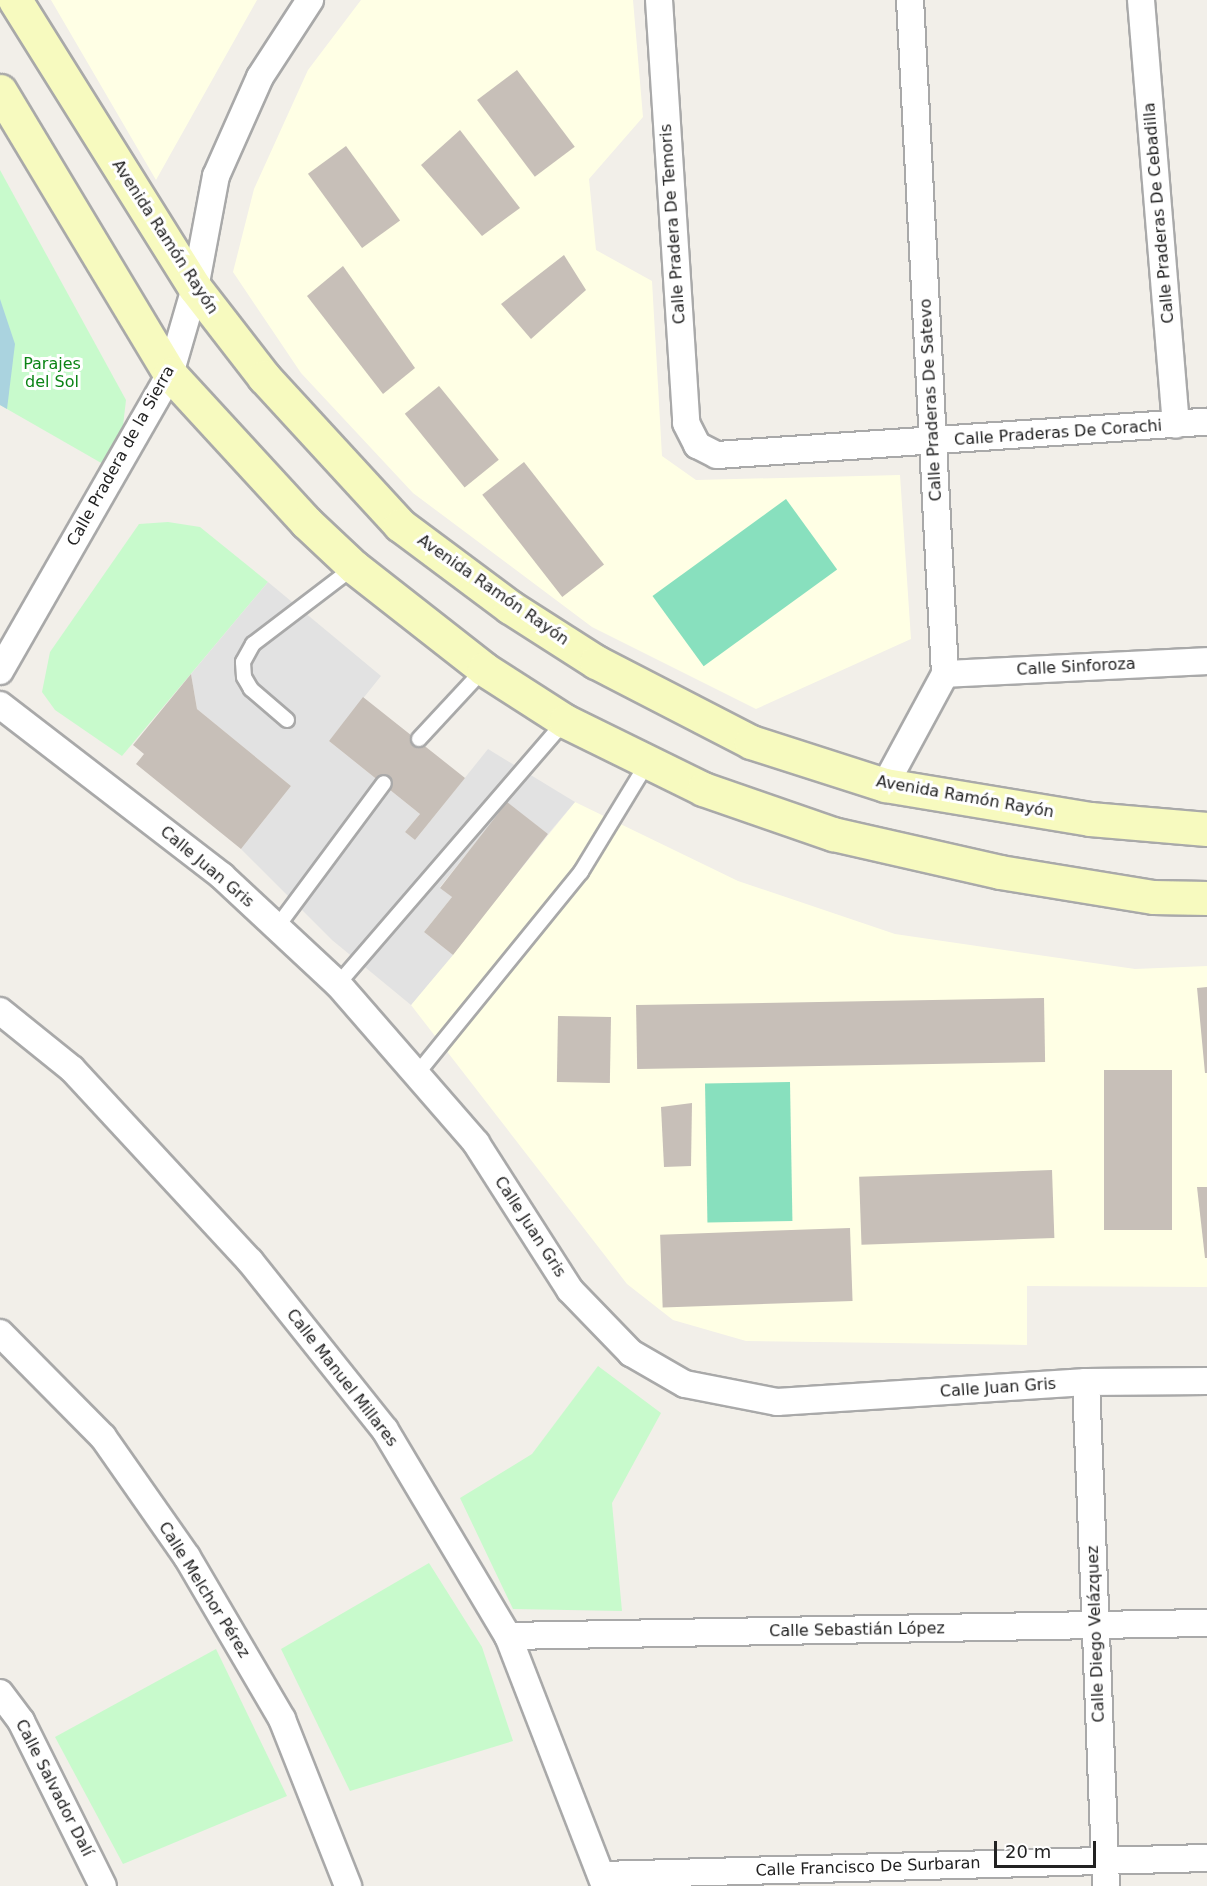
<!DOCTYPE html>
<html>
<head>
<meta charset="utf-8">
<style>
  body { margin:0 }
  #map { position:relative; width:1207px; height:1886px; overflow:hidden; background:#f2efe9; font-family:"DejaVu Sans",sans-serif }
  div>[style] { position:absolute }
  .education>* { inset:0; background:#ffffe5 }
  .park>* { inset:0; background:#c8facc }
  .pitch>* { inset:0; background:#88e0be; transform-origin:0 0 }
  .parking>* { inset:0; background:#e2e2e2 }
  .water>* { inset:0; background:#aad3df }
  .building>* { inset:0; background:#c7bfb8; transform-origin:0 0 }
  .roads { filter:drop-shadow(2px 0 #a9a9a9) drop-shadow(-2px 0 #a9a9a9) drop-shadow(0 2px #a9a9a9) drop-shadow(0 -2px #a9a9a9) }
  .lane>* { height:14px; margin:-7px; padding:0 7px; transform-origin:7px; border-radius:7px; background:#fff }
  .street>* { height:26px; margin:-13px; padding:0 13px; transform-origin:13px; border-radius:13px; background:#fff }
  .secondary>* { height:33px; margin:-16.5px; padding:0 16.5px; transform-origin:16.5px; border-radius:16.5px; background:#f7fabf }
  span { translate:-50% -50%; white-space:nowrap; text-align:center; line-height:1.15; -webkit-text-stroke:6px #fff; paint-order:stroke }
  .street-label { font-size:16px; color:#222 }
  .park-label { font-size:16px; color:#0c8416 }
  .scale { position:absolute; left:994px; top:1841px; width:102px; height:27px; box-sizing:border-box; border:3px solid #222; border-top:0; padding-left:8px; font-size:18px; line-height:21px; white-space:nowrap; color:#222; -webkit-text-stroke:4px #fff; paint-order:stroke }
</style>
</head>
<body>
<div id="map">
  <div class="education">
    <div style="clip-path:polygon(51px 0,257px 0,156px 180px)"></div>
    <div style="clip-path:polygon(361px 0,633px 0,643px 117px,589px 179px,596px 250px,652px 281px,662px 456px,696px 480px,900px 475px,911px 639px,756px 709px,592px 627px,413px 493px,301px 373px,233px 272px,254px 189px,308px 70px)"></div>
    <div style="clip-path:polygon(575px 802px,738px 881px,895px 934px,1135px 969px,1207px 966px,1207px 1287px,1027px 1286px,1027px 1345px,746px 1341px,673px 1320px,627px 1284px,411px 1005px)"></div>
  </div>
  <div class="park">
    <div style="clip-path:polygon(0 170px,126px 400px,121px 443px,103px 464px,0 405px)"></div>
    <div style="clip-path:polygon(168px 522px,200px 527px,268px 582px,122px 756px,55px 710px,42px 692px,50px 652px,139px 524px)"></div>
    <div style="clip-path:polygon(598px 1366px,661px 1413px,612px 1503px,622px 1611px,513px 1609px,460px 1498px,532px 1454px)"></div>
    <div style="clip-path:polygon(429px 1563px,482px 1647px,513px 1741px,350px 1791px,281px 1649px)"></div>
    <div style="clip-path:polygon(216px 1649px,287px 1796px,123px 1864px,55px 1737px)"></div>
  </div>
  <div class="pitch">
    <div style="left:786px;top:499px;width:87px;height:165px;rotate:54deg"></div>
    <div style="left:790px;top:1082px;width:139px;height:85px;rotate:89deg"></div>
  </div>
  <div class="parking">
    <div style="clip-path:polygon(268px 582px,381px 676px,329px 741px,420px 814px,405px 832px,415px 840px,488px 749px,575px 802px,548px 834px,507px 803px,440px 887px,452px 897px,424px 932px,453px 955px,411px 1005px,332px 940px,241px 849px,291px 786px,197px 709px,191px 674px)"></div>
  </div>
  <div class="water">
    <div style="clip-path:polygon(0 299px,15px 344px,7px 409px,0 405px)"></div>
  </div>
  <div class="building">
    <div style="left:517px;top:70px;width:96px;height:50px;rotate:53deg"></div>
    <div style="clip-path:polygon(460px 130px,520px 208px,482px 236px,421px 165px)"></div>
    <div style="left:346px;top:146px;width:92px;height:47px;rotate:54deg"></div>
    <div style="clip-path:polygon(564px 255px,586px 290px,531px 339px,501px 304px)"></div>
    <div style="clip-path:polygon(343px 266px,415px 368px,383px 394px,307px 296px)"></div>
    <div style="left:439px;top:386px;width:95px;height:44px;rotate:51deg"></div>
    <div style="left:524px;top:462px;width:130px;height:53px;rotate:52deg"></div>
    <div style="clip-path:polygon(191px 674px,197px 709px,291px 786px,241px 849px,136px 764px,144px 754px,133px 745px)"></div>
    <div style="clip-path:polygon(363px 697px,465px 778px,415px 840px,405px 832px,420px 814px,329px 741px)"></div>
    <div style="clip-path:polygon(507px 802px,548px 834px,453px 955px,424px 932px,452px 897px,440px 888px)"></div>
    <div style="clip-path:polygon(1207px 987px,1207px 1073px,1205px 1073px,1197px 988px)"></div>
    <div style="left:1044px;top:998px;width:64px;height:408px;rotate:89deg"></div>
    <div style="left:611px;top:1017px;width:66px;height:53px;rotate:91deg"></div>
    <div style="left:1172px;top:1070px;width:160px;height:68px;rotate:90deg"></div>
    <div style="clip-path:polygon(692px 1103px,691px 1166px,664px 1167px,661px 1107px)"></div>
    <div style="left:1052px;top:1170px;width:68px;height:193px;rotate:88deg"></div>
    <div style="clip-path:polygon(1197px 1187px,1207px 1187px,1207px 1258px,1205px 1258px)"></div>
    <div style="left:850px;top:1228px;width:73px;height:190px;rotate:88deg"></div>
  </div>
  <div class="roads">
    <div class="lane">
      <div style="left:287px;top:720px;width:48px;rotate:-139.3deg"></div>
      <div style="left:251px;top:689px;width:14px;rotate:-120deg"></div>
      <div style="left:244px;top:677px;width:15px;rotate:-94deg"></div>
      <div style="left:243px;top:662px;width:21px;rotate:-61deg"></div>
      <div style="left:253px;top:644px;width:127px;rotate:-37.3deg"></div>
      <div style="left:419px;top:739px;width:96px;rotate:-47.1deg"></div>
      <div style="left:277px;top:927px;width:179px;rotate:-53.4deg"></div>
      <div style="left:338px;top:984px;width:347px;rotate:-49.2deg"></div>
      <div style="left:416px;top:1075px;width:262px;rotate:-50.9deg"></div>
      <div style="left:581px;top:872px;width:129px;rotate:-58.7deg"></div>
    </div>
    <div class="street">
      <div style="left:659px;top:0;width:424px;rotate:86.3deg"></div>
      <div style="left:686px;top:423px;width:25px;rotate:63deg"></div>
      <div style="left:697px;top:445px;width:22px;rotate:27deg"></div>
      <div style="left:717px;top:455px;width:491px;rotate:-3.9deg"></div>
      <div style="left:1141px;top:0;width:426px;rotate:85.3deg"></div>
      <div style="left:0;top:671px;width:342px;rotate:-60.2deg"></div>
      <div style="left:170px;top:374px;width:90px;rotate:-73.8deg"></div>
      <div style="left:195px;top:288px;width:114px;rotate:-79.4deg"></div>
      <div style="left:216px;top:176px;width:108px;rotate:-66deg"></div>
      <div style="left:260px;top:77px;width:92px;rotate:-57deg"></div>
      <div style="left:945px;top:674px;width:262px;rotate:-2.8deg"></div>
      <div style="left:0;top:705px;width:280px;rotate:37.6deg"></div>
      <div style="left:222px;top:876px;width:158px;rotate:43deg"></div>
      <div style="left:338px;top:984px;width:211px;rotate:49deg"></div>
      <div style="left:476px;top:1143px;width:174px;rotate:57.4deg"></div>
      <div style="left:570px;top:1290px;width:88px;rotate:45.9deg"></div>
      <div style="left:631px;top:1353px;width:62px;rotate:29.9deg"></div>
      <div style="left:685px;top:1384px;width:94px;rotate:11.1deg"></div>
      <div style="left:777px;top:1402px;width:310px;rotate:-3.7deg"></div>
      <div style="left:1086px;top:1382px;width:121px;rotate:-0.5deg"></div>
      <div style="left:885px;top:785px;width:126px;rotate:-61.6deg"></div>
      <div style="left:945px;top:674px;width:675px;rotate:-92.97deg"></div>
      <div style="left:0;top:1011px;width:92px;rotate:38.9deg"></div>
      <div style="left:72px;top:1069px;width:262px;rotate:47.2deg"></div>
      <div style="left:250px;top:1261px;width:216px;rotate:51.4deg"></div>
      <div style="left:385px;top:1430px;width:240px;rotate:59.2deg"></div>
      <div style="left:508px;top:1636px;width:268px;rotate:68.8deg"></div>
      <div style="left:0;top:1333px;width:146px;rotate:45.3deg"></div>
      <div style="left:103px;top:1437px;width:146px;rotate:55deg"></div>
      <div style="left:187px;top:1557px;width:188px;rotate:59.6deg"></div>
      <div style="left:282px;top:1719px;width:180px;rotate:68.4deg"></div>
      <div style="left:1086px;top:1382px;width:504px;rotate:87.73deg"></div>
      <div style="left:508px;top:1636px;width:699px;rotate:-1.07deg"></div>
      <div style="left:0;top:1693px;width:35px;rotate:53deg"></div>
      <div style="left:21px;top:1721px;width:184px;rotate:63.6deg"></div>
      <div style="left:602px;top:1875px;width:605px;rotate:-1.61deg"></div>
    </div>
    <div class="secondary">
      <div style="left:15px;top:0;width:340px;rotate:58deg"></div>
      <div style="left:195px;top:288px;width:113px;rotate:52.2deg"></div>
      <div style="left:264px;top:377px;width:201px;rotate:47.4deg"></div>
      <div style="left:400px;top:525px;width:137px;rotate:36.7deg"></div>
      <div style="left:510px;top:607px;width:102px;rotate:32.6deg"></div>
      <div style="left:596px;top:662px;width:174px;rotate:27.3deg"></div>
      <div style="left:751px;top:742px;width:141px;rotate:17.8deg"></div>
      <div style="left:885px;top:785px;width:208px;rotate:9.4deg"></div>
      <div style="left:1090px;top:819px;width:117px;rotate:4.9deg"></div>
      <div style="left:0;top:91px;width:330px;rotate:59deg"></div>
      <div style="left:170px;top:374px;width:201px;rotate:47.4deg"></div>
      <div style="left:306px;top:522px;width:66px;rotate:43.2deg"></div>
      <div style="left:354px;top:567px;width:165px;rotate:38.1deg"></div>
      <div style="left:484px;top:669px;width:96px;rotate:32.7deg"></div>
      <div style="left:565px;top:721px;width:154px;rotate:26.2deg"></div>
      <div style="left:703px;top:789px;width:138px;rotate:19.1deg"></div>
      <div style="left:833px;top:834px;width:171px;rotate:12.8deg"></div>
      <div style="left:1000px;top:872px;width:155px;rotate:9.3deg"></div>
      <div style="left:1153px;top:897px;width:54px;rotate:1.1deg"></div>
    </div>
  </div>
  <div class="street-label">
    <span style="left:1159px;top:213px;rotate:-95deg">Calle Praderas De Cebadilla</span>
    <span style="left:673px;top:224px;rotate:-94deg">Calle Pradera De Temoris</span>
    <span style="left:165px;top:237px;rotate:57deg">Avenida Ramón Rayón</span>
    <span style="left:931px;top:400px;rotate:-93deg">Calle Praderas De Satevo</span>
    <span style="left:1058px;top:433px;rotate:-4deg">Calle Praderas De Corachi</span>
    <span style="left:121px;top:456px;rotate:-61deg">Calle Pradera de la Sierra</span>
    <span style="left:493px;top:590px;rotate:35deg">Avenida Ramón Rayón</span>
    <span style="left:1076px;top:667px;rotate:-3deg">Calle Sinforoza</span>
    <span style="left:965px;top:797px;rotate:10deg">Avenida Ramón Rayón</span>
    <span style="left:207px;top:867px;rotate:40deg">Calle Juan Gris</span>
    <span style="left:530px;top:1227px;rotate:57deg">Calle Juan Gris</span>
    <span style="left:342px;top:1378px;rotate:52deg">Calle Manuel Millares</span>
    <span style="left:998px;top:1388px;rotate:-4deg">Calle Juan Gris</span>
    <span style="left:204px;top:1590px;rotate:58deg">Calle Melchor Pérez</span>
    <span style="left:857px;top:1630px;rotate:-1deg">Calle Sebastián López</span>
    <span style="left:1096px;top:1634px;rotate:-92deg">Calle Diego Velázquez</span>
    <span style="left:54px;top:1788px;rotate:63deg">Calle Salvador Dalí</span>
    <span style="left:868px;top:1867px;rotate:-2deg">Calle Francisco De Surbaran</span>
  </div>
  <div class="park-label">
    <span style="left:52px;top:373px">Parajes<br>del Sol</span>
  </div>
  <div class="scale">20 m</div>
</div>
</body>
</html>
